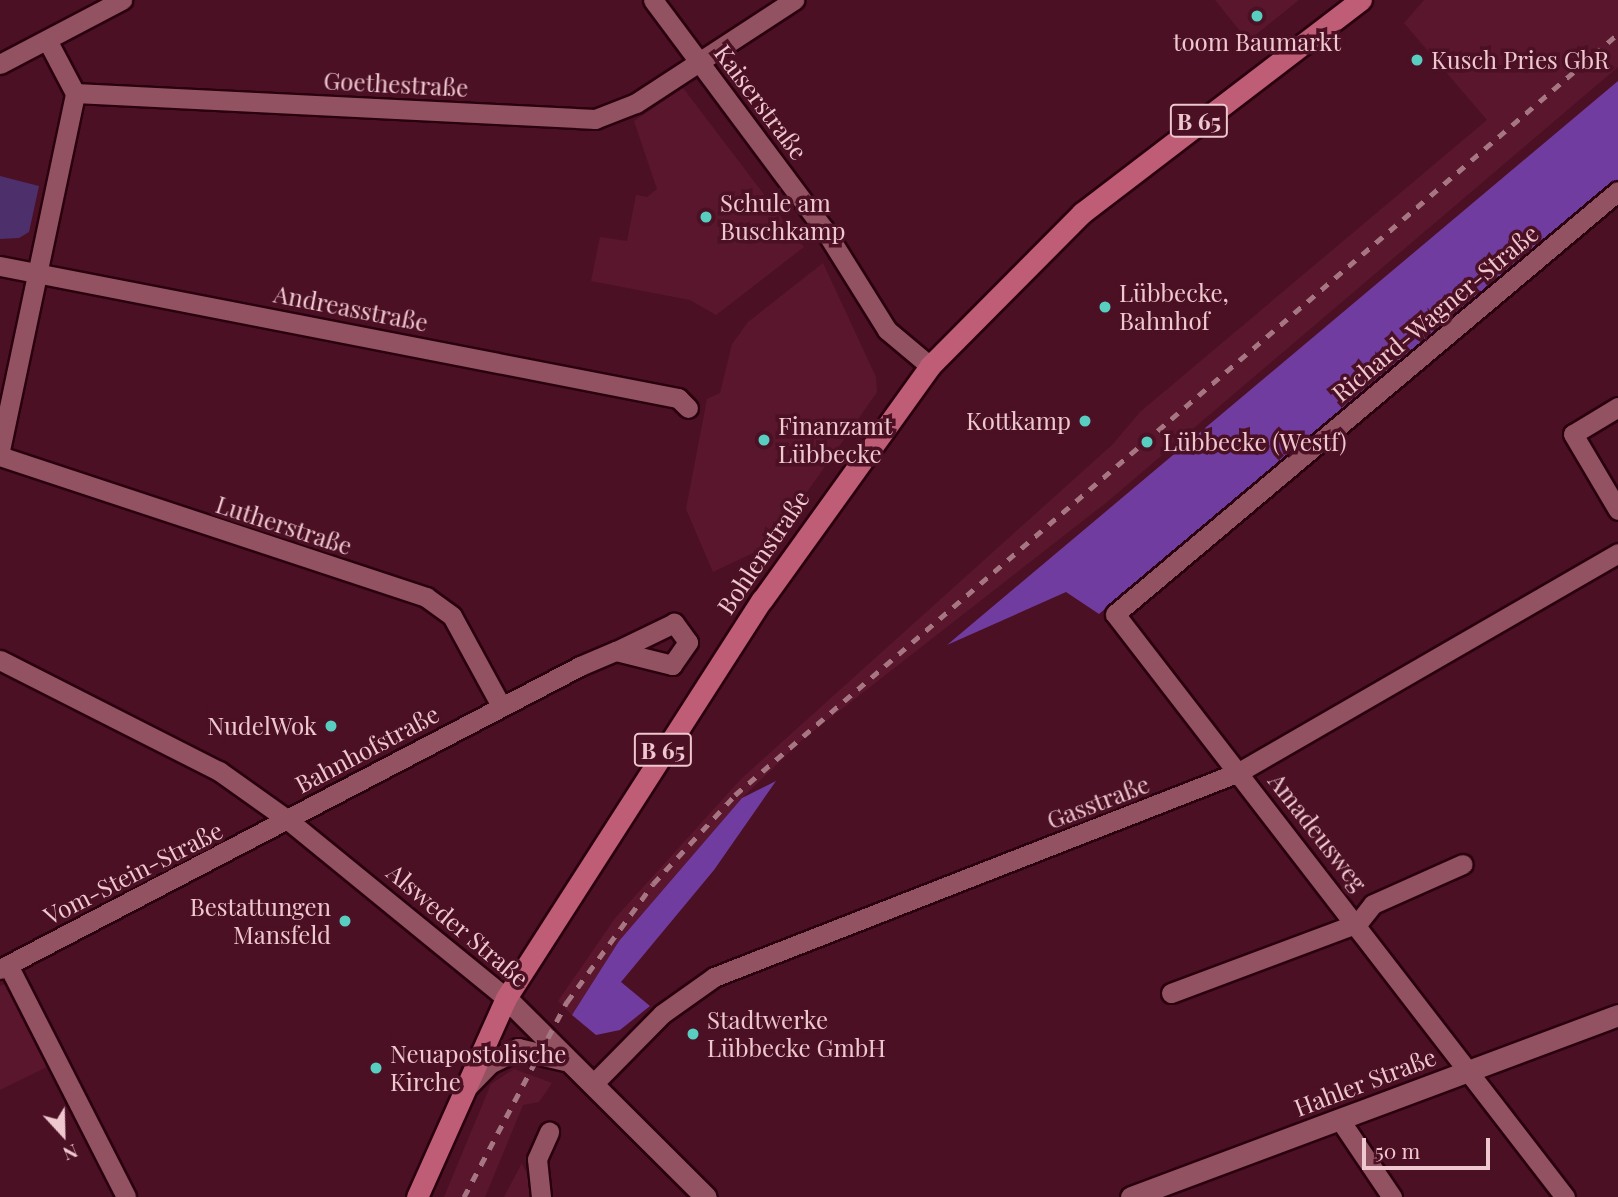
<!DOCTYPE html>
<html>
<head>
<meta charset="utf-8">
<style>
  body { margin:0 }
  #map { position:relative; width:1618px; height:1197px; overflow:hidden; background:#4b1024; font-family:"Playfair Display",serif }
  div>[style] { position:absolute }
  .built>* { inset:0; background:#5a162c }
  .green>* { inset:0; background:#4d2f6b }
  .forest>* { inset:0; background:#703ca0 }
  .roads { filter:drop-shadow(2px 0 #2a010e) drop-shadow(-2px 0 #2a010e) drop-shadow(0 2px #2a010e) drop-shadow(0 -2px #2a010e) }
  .street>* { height:19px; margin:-9.5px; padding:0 9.5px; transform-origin:9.5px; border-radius:9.5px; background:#935262 }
  .secondary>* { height:21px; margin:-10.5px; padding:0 10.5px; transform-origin:10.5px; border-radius:10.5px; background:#935262 }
  .primary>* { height:21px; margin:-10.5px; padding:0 10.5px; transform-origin:10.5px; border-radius:10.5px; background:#bf5d77 }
  .rail>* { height:5px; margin-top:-2.5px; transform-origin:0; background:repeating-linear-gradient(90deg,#a67683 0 9px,transparent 0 18px) }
  .dots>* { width:19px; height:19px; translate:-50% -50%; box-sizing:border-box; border:4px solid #4b1024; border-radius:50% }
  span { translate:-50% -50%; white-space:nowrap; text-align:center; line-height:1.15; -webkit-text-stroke:7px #4b1024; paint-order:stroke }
  .shield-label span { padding:2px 5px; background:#4b1024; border:2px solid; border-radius:5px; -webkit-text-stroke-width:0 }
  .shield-label { font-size:23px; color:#eec7cf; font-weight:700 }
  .poi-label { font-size:24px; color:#eec7cf }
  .left { translate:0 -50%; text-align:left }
  .right { translate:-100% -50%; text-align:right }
  .street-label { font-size:24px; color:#eec7cf }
  .north { position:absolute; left:28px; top:1099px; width:70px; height:70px; -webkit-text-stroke:5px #4b1024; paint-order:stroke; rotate:158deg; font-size:19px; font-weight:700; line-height:28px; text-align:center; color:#eec7cf }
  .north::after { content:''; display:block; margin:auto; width:24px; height:32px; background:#eec7cf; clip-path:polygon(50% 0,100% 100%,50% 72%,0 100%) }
  .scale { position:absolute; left:1362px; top:1138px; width:128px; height:32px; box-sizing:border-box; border:4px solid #eec7cf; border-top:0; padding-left:9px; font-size:21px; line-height:24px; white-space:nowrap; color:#eec7cf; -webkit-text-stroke:5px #4b1024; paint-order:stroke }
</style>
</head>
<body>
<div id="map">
  <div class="built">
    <div style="clip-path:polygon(1215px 0,1299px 0,1248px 41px)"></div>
    <div style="clip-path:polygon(1424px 0,1618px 0,1618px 67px,1107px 502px,802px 740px,742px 798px,619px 941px,572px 1015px,558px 1001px,616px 917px,741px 779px,1113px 444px,1140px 412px,1487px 120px,1404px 23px)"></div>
    <div style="clip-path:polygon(683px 88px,804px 247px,716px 315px,690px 300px,591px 281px,600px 237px,627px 241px,636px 195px,647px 197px,657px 189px,634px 121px)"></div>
    <div style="clip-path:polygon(823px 263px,876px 377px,877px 392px,770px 545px,713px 572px,686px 509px,707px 399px,720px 393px,732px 344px,748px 322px)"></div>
    <div style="clip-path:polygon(5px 984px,47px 1067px,0 1090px,0 986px)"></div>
    <div style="clip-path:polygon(514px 1069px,552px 1083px,539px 1102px,523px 1105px,485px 1197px,444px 1197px,491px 1084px)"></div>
    <div style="clip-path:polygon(522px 1163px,537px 1197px,504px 1197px)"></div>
  </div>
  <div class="green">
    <div style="clip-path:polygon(0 176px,39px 186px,29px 232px,19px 238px,0 239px)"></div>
  </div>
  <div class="forest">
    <div style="clip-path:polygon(1618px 81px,1618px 181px,1099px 614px,1066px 592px,947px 645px)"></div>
    <div style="clip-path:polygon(776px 781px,714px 870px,621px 982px,650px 1006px,620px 1030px,596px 1035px,572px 1015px,619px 941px,742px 798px)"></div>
  </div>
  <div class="roads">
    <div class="street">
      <div style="left:653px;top:0;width:286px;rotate:53.3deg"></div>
      <div style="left:824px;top:229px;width:119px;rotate:58deg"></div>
      <div style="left:887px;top:330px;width:56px;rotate:39.9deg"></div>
      <div style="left:0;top:64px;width:138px;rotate:-27.7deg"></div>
      <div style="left:75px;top:93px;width:521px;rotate:2.86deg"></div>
      <div style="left:595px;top:119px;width:44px;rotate:-21.3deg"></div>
      <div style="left:636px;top:103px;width:189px;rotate:-33.1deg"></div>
      <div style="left:0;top:266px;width:691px;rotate:11.02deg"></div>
      <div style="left:678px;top:398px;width:14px;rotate:45deg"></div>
      <div style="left:1618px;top:407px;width:52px;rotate:149deg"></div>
      <div style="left:1573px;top:434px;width:88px;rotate:59.4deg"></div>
      <div style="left:0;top:450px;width:365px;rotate:-78.1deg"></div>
      <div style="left:75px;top:93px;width:60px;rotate:-117.8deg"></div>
      <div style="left:0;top:456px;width:449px;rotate:18.3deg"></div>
      <div style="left:426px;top:597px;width:32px;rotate:36deg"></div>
      <div style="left:452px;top:616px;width:102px;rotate:61.4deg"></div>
      <div style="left:0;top:660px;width:246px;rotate:26.9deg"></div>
      <div style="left:219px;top:771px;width:85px;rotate:35.4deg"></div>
      <div style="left:288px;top:820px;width:281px;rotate:39.2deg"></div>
      <div style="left:8px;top:965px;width:260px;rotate:63deg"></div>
      <div style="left:0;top:969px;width:654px;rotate:-27.58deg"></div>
      <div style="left:580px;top:666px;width:39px;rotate:-23deg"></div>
      <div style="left:616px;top:651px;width:58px;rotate:14deg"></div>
      <div style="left:672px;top:665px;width:28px;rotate:-55deg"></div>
      <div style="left:688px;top:642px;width:24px;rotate:-126deg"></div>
      <div style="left:674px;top:623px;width:64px;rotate:154.2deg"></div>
      <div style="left:1171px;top:993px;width:200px;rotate:-20.5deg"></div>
      <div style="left:1358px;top:923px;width:24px;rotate:-52deg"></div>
      <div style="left:1373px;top:904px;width:98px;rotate:-24deg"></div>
      <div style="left:595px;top:1082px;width:95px;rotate:-45.4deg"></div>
      <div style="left:662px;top:1014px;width:64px;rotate:-35.4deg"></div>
      <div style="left:714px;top:977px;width:564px;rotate:-21.33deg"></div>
      <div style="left:1239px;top:772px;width:438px;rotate:-30deg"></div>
      <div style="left:1340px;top:1120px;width:93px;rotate:56deg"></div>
      <div style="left:541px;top:1197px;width:38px;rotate:-96deg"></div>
      <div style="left:537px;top:1159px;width:30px;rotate:-66deg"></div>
      <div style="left:1565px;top:1197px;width:736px;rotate:-127.66deg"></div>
      <div style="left:1115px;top:614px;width:657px;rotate:-40.06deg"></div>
    </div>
    <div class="secondary">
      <div style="left:506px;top:998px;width:282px;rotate:44.9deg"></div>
      <div style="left:468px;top:1085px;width:30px;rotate:-46deg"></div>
      <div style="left:489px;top:1063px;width:32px;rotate:-26deg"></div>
      <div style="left:518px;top:1049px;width:47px;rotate:13.4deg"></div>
      <div style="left:1131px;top:1197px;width:520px;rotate:-20.49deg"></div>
    </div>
    <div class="primary">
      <div style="left:417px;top:1197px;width:218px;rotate:-65.9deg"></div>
      <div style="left:506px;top:998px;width:473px;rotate:-57.3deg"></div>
      <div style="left:762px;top:600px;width:288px;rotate:-54.3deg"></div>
      <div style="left:930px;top:366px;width:216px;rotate:-45.2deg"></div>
      <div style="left:1082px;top:213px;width:351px;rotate:-37.4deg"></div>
    </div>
  </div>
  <div class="rail">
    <div style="left:464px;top:1197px;width:221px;rotate:-62.2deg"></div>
    <div style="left:567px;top:1002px;width:146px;rotate:-53.9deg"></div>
    <div style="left:653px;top:884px;width:121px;rotate:-47.3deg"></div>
    <div style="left:735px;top:795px;width:1166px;rotate:-40.76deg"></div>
  </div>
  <div class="dots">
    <div style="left:1257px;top:16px;background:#58cec1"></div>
    <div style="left:1417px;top:60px;background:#58cec1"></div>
    <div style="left:706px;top:217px;background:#58cec1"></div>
    <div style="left:1105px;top:307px;background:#58cec1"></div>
    <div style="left:1085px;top:421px;background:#58cec1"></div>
    <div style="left:764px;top:440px;background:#58cec1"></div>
    <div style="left:1147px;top:442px;background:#58cec1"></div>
    <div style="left:331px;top:726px;background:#58cec1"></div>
    <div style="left:345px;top:921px;background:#58cec1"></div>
    <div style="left:693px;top:1034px;background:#58cec1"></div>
    <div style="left:376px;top:1068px;background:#58cec1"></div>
  </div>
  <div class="shield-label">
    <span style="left:1199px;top:121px">B 65</span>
    <span style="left:663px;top:750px">B 65</span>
  </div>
  <div class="poi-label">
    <span style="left:1257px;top:42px">toom Baumarkt</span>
    <span class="left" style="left:1431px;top:60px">Kusch Pries GbR</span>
    <span class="left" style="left:720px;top:217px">Schule am<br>Buschkamp</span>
    <span class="left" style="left:1119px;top:307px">Lübbecke,<br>Bahnhof</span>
    <span class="right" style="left:1071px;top:421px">Kottkamp</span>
    <span class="left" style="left:778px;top:440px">Finanzamt<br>Lübbecke</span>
    <span class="left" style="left:1163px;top:442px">Lübbecke (Westf)</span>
    <span class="right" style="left:317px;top:726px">NudelWok</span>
    <span class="right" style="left:331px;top:921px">Bestattungen<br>Mansfeld</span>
    <span class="left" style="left:707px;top:1034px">Stadtwerke<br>Lübbecke GmbH</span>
    <span class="left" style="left:390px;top:1068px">Neuapostolische<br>Kirche</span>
  </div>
  <div class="street-label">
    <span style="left:396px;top:84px;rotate:3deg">Goethestraße</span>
    <span style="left:761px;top:102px;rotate:53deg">Kaiserstraße</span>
    <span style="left:351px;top:308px;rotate:11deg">Andreasstraße</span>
    <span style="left:1435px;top:313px;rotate:-40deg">Richard-Wagner-Straße</span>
    <span style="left:284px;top:525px;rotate:18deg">Lutherstraße</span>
    <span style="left:763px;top:552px;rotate:-56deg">Bohlenstraße</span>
    <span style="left:367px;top:749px;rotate:-28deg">Bahnhofstraße</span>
    <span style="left:1098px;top:802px;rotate:-21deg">Gasstraße</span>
    <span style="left:1318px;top:832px;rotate:52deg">Amadeusweg</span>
    <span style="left:133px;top:873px;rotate:-27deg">Vom-Stein-Straße</span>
    <span style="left:458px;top:925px;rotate:40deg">Alsweder Straße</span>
    <span style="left:1365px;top:1082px;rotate:-21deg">Hahler Straße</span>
  </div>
  <div class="north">N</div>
  <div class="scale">50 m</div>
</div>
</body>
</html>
